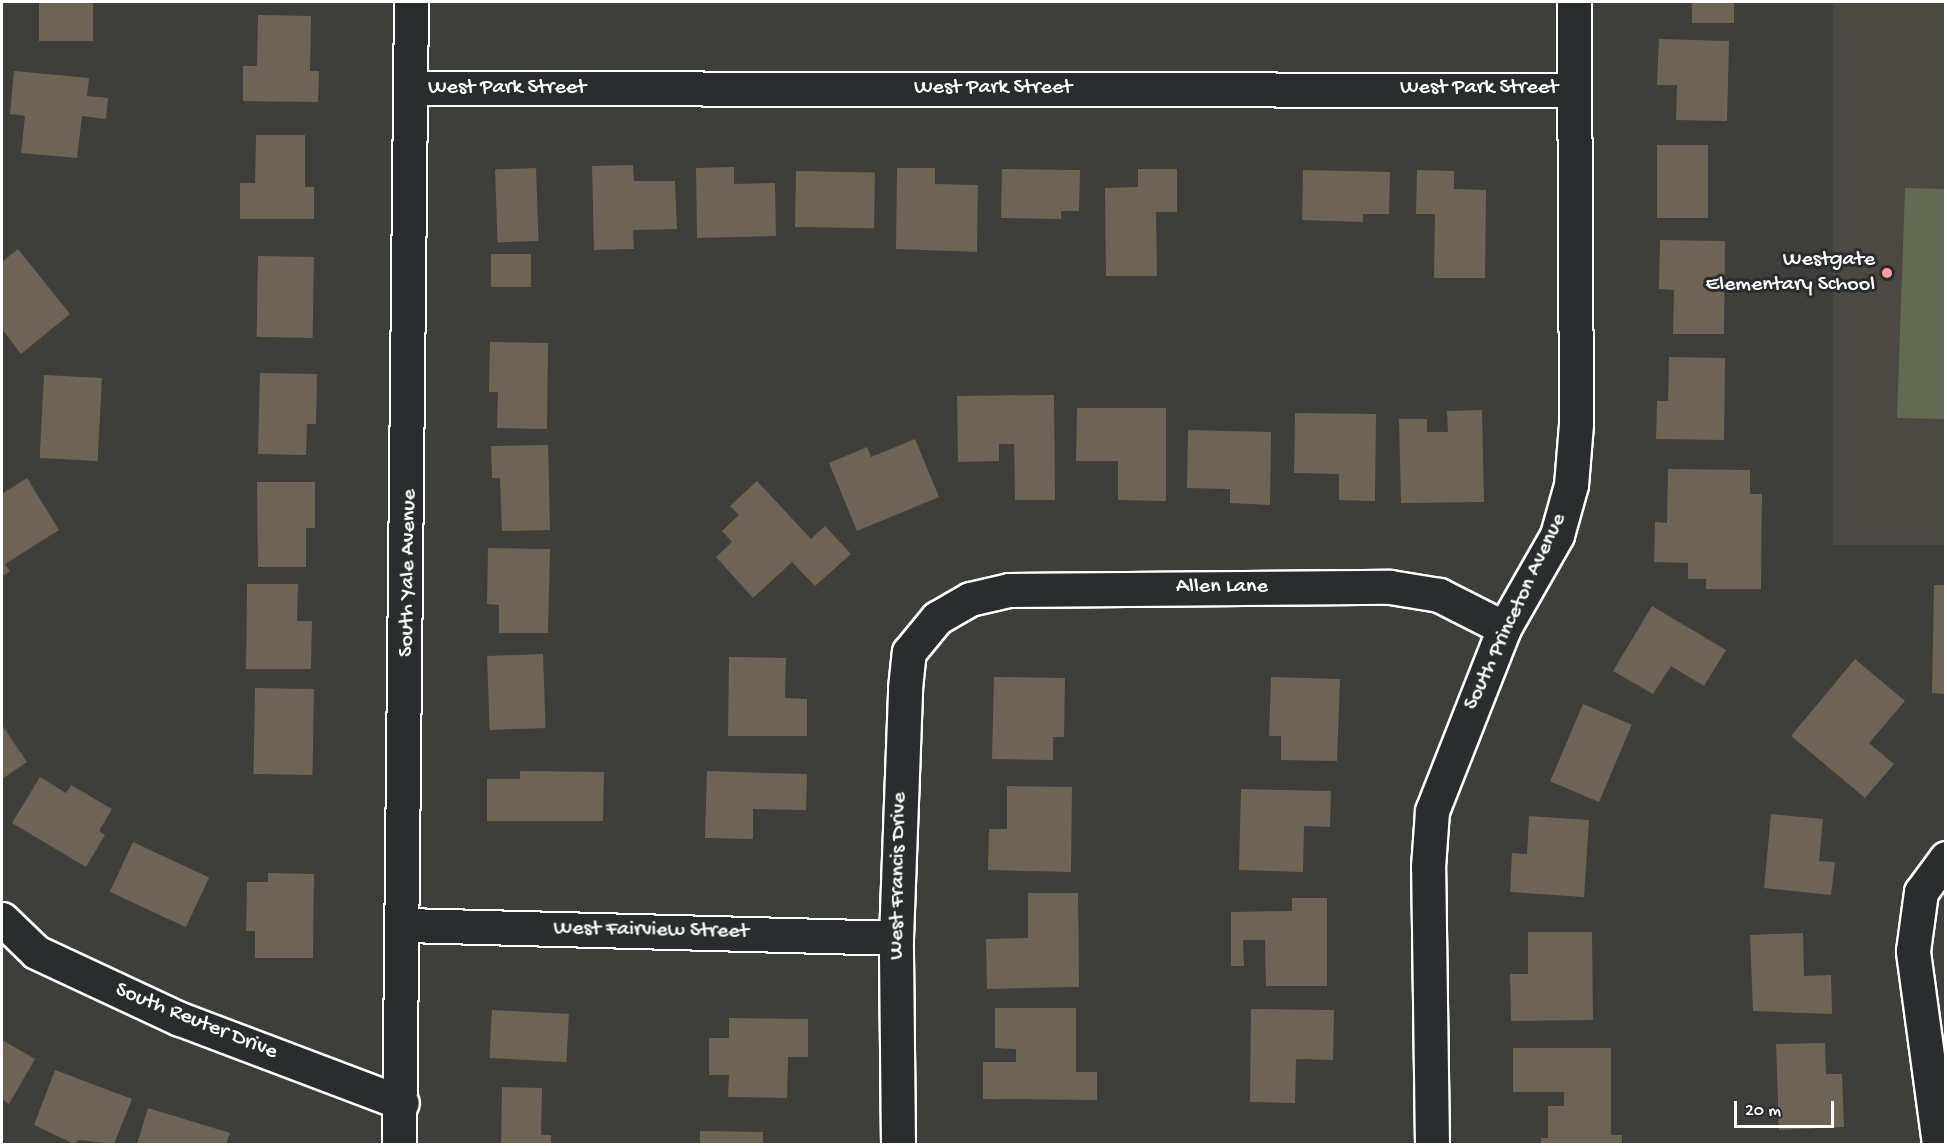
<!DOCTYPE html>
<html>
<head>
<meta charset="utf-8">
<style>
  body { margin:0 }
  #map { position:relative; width:1947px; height:1146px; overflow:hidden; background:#3e3e3a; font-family:"Gochi Hand",sans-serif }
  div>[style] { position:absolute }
  .built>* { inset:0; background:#4c4942; transform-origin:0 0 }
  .green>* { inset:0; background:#626a51 }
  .building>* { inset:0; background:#6e6455; transform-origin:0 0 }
  .roads { filter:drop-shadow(2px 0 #fff) drop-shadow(-2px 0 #fff) drop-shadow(0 2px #fff) drop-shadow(0 -2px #fff) }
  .minor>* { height:33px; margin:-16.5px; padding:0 16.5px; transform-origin:16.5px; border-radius:16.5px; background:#2a2d2e }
  .dots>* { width:16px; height:16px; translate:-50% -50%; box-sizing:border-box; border:3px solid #2a2d2e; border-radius:50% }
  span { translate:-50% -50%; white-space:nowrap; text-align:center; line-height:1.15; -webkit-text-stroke:6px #2a2d2e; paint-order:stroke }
  .street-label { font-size:22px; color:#fff }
  .poi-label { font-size:22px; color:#fff }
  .right { translate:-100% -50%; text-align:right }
  .frame { position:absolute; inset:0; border:3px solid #fff; pointer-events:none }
  .scale { position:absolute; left:1734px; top:1101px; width:100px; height:27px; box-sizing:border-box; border:3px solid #fff; border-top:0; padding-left:8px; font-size:18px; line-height:21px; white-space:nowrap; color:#fff; -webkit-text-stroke:4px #2a2d2e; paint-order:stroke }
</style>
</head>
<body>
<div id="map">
  <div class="built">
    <div style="left:1833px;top:2px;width:112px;height:543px"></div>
  </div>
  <div class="green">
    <div style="clip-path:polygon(1905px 188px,1945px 189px,1945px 419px,1897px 418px)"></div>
  </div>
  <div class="building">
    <div style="left:39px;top:2px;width:54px;height:39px"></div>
    <div style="left:1692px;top:2px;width:42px;height:21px"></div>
    <div style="clip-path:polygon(258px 15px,311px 16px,310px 71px,319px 71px,318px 102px,243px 101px,243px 66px,257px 66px)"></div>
    <div style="clip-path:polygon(1659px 39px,1729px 41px,1727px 121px,1676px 120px,1677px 85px,1657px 85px)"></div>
    <div style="clip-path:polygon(14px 71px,89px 78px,87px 96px,108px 98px,106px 119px,82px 116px,77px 158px,21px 153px,25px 116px,10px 114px)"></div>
    <div style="clip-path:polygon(256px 135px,305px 135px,305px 187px,314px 187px,314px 219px,240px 219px,240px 183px,255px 183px)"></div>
    <div style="left:1657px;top:145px;width:51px;height:73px"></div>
    <div style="clip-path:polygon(633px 165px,634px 181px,675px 181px,677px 229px,633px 230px,634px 249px,594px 250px,592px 166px)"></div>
    <div style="clip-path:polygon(734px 167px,734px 184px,775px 183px,776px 236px,697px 238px,696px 168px)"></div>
    <div style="left:536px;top:168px;width:73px;height:41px;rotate:88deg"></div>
    <div style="clip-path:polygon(897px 168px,935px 168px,935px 184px,978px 185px,977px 252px,896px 249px)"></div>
    <div style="clip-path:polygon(1002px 169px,1080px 170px,1079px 211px,1061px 211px,1061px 219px,1001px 218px)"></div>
    <div style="clip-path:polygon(1138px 169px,1177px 169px,1177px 212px,1156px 212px,1157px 276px,1106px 276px,1105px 188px,1138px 187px)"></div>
    <div style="clip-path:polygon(1303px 170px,1390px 172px,1389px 214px,1363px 214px,1363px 222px,1302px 220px)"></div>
    <div style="clip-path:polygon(1417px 170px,1454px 171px,1454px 189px,1486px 190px,1485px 278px,1434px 278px,1435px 214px,1416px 214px)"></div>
    <div style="left:796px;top:171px;width:79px;height:56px;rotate:1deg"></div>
    <div style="clip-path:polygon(1660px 240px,1725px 241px,1724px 334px,1673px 334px,1674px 290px,1659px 289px)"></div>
    <div style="clip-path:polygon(18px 249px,70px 314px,21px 354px,2px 329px,2px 262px)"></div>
    <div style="left:531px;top:254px;width:33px;height:40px;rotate:90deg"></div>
    <div style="left:258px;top:256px;width:56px;height:81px;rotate:1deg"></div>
    <div style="clip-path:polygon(490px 342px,548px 343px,547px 429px,497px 428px,498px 392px,489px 392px)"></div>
    <div style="clip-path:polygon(1669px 357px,1725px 358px,1724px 440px,1656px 439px,1657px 401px,1668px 401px)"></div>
    <div style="clip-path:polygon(260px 373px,317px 374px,316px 424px,307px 424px,306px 455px,258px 454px)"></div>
    <div style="left:44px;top:375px;width:58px;height:83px;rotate:3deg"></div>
    <div style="clip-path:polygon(1054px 395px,1055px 500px,1015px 500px,1014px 444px,999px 444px,999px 461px,958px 462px,957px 396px)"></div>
    <div style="clip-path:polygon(1077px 408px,1166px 408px,1166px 501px,1118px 500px,1118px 461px,1076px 461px)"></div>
    <div style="clip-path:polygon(1482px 410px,1484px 502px,1401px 503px,1399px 419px,1427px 419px,1427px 432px,1448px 432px,1447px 411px)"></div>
    <div style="clip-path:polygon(1295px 413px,1376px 414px,1375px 501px,1339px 500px,1339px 474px,1294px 473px)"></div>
    <div style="clip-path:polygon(1188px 430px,1271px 432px,1270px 505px,1230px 503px,1230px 489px,1187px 488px)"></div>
    <div style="clip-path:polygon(915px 439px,939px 497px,857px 531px,829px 463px,867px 447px,871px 457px)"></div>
    <div style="clip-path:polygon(548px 445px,550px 530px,502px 531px,500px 478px,492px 478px,491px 446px)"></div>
    <div style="clip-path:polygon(1668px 469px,1750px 470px,1750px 494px,1762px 494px,1761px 589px,1706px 589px,1706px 579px,1688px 579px,1688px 563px,1654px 562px,1655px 522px,1667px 523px)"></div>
    <div style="clip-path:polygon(27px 478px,59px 530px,5px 564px,10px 571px,2px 576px,2px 494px)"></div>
    <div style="clip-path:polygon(757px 481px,811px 539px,825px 526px,851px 554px,815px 586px,792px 562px,753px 598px,716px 557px,732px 542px,722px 531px,739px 515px,730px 506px)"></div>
    <div style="clip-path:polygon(257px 482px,315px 482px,315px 528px,306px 528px,306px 567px,258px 567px)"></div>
    <div style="clip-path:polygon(488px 548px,550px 549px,548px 633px,499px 633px,499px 605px,487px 604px)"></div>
    <div style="clip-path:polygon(247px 584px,298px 584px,297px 621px,312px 621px,311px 669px,246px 669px)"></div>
    <div style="clip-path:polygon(1934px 585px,1946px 585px,1946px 694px,1932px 693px)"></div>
    <div style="clip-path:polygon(1652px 606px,1726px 650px,1704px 686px,1671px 666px,1653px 694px,1613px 671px)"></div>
    <div style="left:543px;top:654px;width:74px;height:56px;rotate:88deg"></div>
    <div style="clip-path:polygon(729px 657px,786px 658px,785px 698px,807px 699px,807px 736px,728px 736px)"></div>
    <div style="clip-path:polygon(1855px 659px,1905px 701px,1869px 743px,1894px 764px,1865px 798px,1791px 736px)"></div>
    <div style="clip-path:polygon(994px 677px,1065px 678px,1064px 737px,1053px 737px,1053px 760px,992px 759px)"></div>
    <div style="clip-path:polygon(1271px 677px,1340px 679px,1337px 761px,1281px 760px,1281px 736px,1269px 736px)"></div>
    <div style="left:255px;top:688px;width:59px;height:86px;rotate:1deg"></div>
    <div style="left:1583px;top:704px;width:53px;height:84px;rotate:23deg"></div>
    <div style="clip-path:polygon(2px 725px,27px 762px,2px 779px)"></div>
    <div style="clip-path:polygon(520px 771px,604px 772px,603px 821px,487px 821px,487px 779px,520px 779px)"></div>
    <div style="clip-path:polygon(707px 771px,807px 774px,806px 810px,753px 809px,753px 839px,705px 838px)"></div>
    <div style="clip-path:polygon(40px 777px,66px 793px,71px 785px,112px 809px,99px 831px,105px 835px,86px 867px,12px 823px)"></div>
    <div style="clip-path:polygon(1007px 786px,1072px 787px,1071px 872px,988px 870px,989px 829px,1007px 829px)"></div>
    <div style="clip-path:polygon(1241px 789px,1331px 791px,1330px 827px,1304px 826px,1303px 872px,1239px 870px)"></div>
    <div style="clip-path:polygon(1771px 814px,1823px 819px,1819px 861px,1835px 862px,1831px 895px,1764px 888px)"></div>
    <div style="clip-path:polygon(1529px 816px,1589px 820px,1584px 897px,1510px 892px,1512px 853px,1527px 854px)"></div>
    <div style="left:133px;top:842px;width:84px;height:55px;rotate:25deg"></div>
    <div style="clip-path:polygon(268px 873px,314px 874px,313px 958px,255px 958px,255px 931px,246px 931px,247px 882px,268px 882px)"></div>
    <div style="clip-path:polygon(1028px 893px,1078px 893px,1079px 987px,987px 989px,986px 939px,1028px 938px)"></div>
    <div style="clip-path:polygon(1292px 898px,1327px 898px,1327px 986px,1266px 986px,1265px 940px,1243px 940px,1244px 966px,1231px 966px,1231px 912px,1292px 911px)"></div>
    <div style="clip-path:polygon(1528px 932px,1592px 932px,1593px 1020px,1511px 1021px,1510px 974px,1528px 974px)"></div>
    <div style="clip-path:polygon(1803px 933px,1804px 976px,1831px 975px,1832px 1014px,1753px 1011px,1750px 935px)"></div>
    <div style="clip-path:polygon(995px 1008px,1076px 1008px,1076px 1072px,1097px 1072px,1097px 1100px,983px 1099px,983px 1062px,1016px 1062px,1016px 1049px,995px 1048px)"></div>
    <div style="clip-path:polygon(1251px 1009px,1334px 1010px,1333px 1060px,1296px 1059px,1295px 1103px,1250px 1102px)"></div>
    <div style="left:492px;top:1010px;width:77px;height:48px;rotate:3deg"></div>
    <div style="clip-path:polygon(729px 1018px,808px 1019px,808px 1057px,788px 1057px,787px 1098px,728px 1097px,729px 1075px,709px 1075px,709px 1038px,729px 1038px)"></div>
    <div style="clip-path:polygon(2px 1040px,35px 1059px,9px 1104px,2px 1099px)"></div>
    <div style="clip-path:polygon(1825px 1043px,1826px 1074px,1842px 1074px,1844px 1127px,1779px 1130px,1776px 1044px)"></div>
    <div style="clip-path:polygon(1513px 1048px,1611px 1048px,1611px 1135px,1622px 1135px,1622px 1144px,1541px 1144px,1541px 1138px,1548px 1138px,1548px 1106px,1564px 1106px,1564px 1092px,1513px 1092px)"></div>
    <div style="clip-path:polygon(55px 1070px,132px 1099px,114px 1144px,79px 1140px,74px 1144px,34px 1125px)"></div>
    <div style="clip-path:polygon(502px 1087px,542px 1088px,541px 1135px,551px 1135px,551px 1144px,501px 1144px)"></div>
    <div style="clip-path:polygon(148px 1108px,230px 1133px,226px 1144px,137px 1144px)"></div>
    <div style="left:700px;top:1131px;width:63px;height:13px;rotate:1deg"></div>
  </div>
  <div class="roads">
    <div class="minor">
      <div style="left:414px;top:88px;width:1158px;rotate:0.1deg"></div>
      <div style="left:2px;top:919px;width:47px;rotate:44.1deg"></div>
      <div style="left:36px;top:952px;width:159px;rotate:25deg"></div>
      <div style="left:180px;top:1019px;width:237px;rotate:20.7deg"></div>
      <div style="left:405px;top:925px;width:491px;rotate:1.5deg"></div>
      <div style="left:399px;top:1144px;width:1142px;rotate:-89.4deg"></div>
      <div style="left:898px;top:1144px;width:206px;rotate:-90.6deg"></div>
      <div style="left:896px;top:938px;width:250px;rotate:-87.9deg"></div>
      <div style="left:905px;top:688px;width:36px;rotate:-84deg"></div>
      <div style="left:909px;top:652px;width:44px;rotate:-50.5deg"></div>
      <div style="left:937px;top:618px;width:38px;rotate:-30deg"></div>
      <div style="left:970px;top:599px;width:40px;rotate:-13deg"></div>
      <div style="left:1009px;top:590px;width:381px;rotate:-0.5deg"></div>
      <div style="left:1390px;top:587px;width:50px;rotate:9.3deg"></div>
      <div style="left:1439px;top:595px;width:73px;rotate:26.9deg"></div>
      <div style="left:1432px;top:1144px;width:277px;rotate:-90.8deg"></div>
      <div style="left:1428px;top:867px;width:56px;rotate:-85.9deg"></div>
      <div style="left:1432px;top:811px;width:197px;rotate:-68.5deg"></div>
      <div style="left:1504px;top:628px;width:107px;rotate:-60.3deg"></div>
      <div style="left:1557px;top:535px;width:52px;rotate:-74.4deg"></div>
      <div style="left:1571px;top:485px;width:61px;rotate:-85.3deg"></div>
      <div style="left:1576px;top:424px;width:422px;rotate:-90.3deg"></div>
      <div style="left:1939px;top:1144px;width:195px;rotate:-97.7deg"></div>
      <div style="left:1913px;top:951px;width:60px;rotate:-82.3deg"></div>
      <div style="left:1921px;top:892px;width:42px;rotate:-53.7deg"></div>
    </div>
  </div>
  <div class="dots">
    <div style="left:1887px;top:273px;background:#ff9aa2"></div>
  </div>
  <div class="street-label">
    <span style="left:507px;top:89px">West Park Street</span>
    <span style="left:993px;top:89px">West Park Street</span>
    <span style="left:1479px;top:89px">West Park Street</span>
    <span style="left:409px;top:573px;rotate:-89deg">South Yale Avenue</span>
    <span style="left:1222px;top:588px">Allen Lane</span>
    <span style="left:1516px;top:612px;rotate:-65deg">South Princeton Avenue</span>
    <span style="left:899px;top:876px;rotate:-89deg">West Francis Drive</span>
    <span style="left:651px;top:931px;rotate:1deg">West Fairview Street</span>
    <span style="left:196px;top:1022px;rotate:22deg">South Reuter Drive</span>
  </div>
  <div class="poi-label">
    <span class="right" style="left:1875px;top:273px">Westgate<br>Elementary School</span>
  </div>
  <div class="frame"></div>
  <div class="scale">20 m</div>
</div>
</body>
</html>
